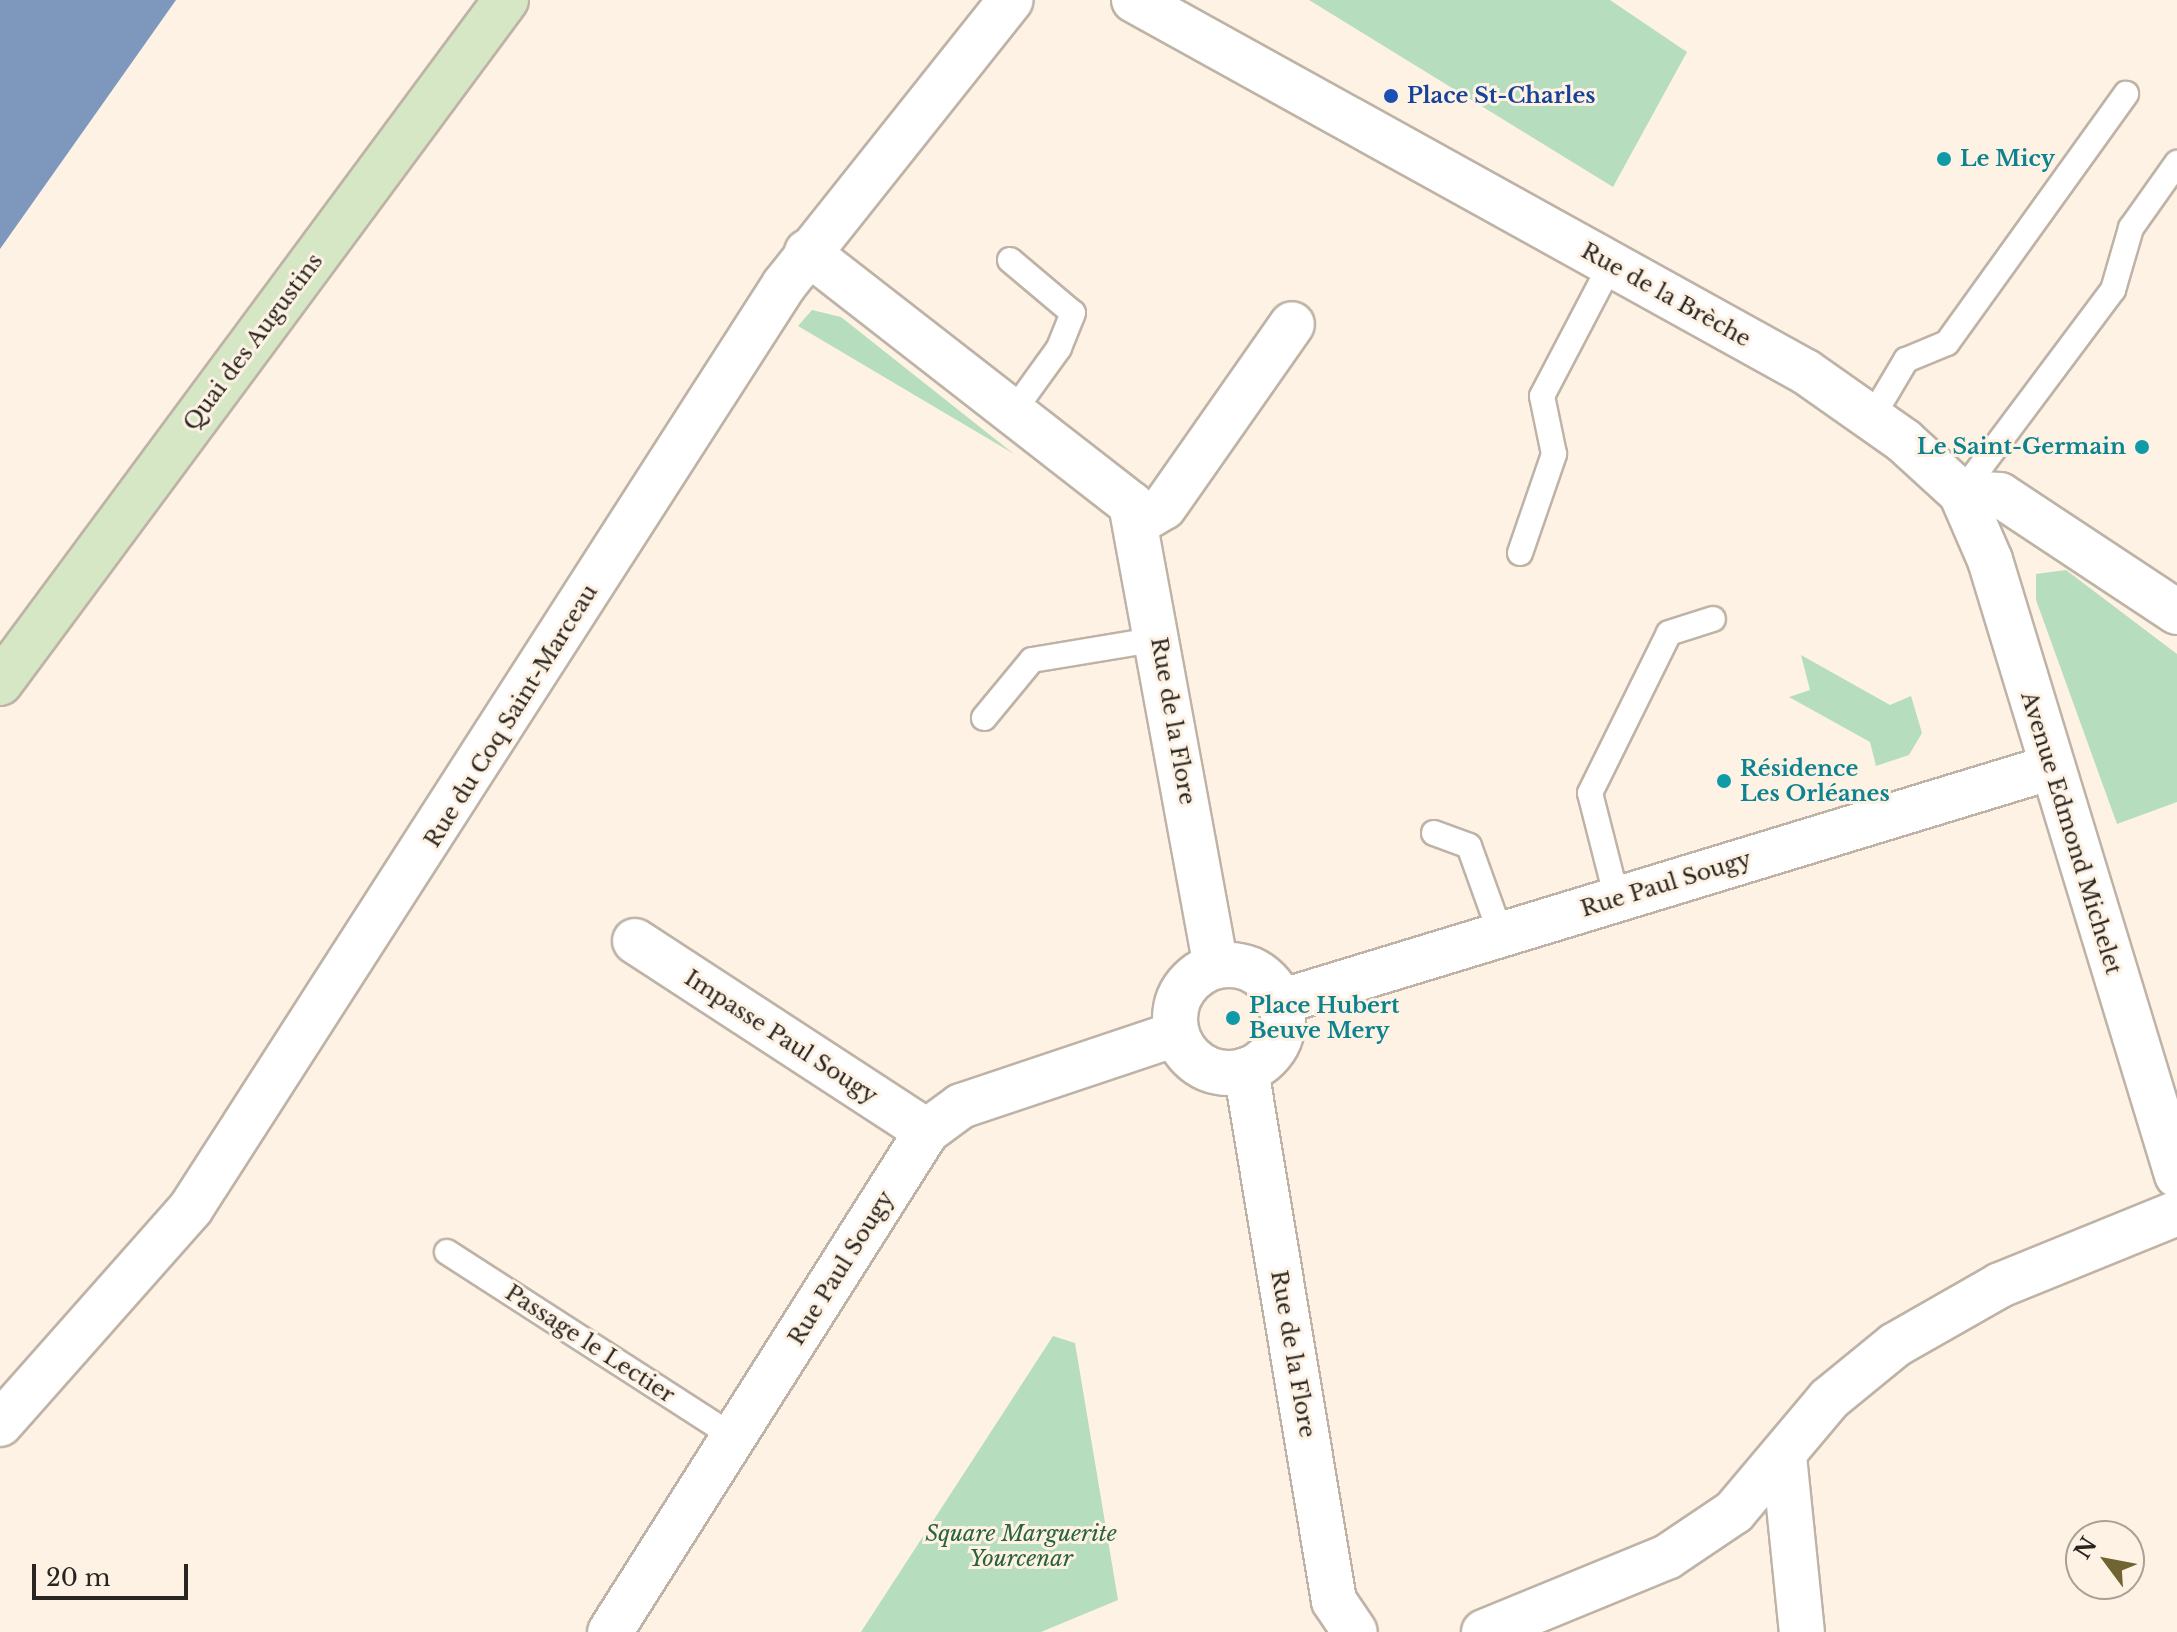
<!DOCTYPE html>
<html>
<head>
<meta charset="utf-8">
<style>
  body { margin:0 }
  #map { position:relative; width:2177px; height:1632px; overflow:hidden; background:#fef2e4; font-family:"Libre Baskerville",serif }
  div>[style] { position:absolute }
  .green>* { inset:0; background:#b6debe }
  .water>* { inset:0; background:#7d98bc }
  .roads { filter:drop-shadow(2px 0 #beb3a6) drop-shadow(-2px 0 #beb3a6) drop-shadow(0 2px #beb3a6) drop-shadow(0 -2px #beb3a6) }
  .lane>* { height:24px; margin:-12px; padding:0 12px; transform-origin:12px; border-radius:12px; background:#fff }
  .street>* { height:44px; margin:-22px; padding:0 22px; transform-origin:22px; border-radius:22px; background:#fff }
  .street>.ring { margin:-22px; padding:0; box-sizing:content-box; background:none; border:44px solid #fff; border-radius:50% }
  .secondary>* { height:44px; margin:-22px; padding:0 22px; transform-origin:22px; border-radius:22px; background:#d6e7c6 }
  .dots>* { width:22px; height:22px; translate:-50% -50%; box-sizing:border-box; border:4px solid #fef2e4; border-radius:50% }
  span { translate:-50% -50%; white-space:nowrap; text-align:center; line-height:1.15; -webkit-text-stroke:6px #fef2e4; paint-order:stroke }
  .transit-label { font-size:22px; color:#164399; font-weight:700 }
  .left { translate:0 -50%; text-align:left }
  .culture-label { font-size:22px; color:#0d838f; font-weight:700 }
  .right { translate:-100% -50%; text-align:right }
  .street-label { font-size:22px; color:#292520 }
  .park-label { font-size:22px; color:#28633a; font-style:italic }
  .north { position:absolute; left:2065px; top:1520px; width:80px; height:80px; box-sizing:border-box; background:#fef2e4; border:2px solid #a9a096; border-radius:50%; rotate:302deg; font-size:22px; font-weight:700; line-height:32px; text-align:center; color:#292520 }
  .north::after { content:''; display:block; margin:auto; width:28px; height:36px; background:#706532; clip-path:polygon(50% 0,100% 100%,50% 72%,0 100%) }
  .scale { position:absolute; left:32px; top:1564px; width:156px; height:36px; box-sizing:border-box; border:4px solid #292520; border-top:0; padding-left:10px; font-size:24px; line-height:28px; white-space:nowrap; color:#292520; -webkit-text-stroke:6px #fef2e4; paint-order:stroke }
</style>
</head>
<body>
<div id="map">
  <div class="green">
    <div style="clip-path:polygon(1309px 0,1610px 0,1687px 52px,1613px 187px)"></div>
    <div style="clip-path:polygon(812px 310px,841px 317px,1014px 454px,798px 326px)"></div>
    <div style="clip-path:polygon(2066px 570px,2177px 654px,2177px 802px,2117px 824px,2036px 600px,2036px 574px)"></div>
    <div style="clip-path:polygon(1801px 655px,1890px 705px,1911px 696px,1922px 733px,1909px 755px,1876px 766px,1870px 742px,1789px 697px,1810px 690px)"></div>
    <div style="clip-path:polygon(1053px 1336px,1075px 1343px,1118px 1600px,1041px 1632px,861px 1632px)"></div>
  </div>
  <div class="water">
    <div style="clip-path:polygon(0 0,176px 0,0 249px)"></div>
  </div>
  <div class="roads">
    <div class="lane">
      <div style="left:1010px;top:260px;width:82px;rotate:40.1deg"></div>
      <div style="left:1073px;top:313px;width:38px;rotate:112deg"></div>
      <div style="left:1059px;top:348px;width:75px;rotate:125.8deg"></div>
      <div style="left:1871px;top:419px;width:69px;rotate:-59.3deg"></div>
      <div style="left:1906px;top:360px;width:44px;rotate:-22.5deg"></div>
      <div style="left:1947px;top:343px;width:307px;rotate:-54.3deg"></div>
      <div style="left:1961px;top:493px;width:254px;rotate:-53.2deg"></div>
      <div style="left:2113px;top:290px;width:65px;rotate:-73.8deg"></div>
      <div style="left:2131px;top:228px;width:80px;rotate:-54.7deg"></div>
      <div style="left:1520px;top:553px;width:105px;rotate:-71deg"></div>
      <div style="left:1554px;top:454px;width:59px;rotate:-101.7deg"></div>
      <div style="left:1542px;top:396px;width:149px;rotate:-62.4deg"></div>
      <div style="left:984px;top:718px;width:75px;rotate:-50.4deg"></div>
      <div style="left:1032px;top:660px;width:129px;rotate:-9.4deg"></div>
      <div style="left:1434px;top:833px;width:37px;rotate:20deg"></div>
      <div style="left:1469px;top:846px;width:95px;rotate:70.2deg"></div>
      <div style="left:1617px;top:899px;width:109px;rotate:-104.3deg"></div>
      <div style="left:1590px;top:793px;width:178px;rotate:-63.7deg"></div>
      <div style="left:1669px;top:633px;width:46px;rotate:-17.7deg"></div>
      <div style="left:447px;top:1252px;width:341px;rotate:32.8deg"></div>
    </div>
    <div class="street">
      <div style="left:1134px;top:0;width:768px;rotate:28.97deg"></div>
      <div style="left:1806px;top:372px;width:120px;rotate:35.1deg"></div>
      <div style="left:1904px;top:441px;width:77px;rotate:42.4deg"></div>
      <div style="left:1961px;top:493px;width:39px;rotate:3deg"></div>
      <div style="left:2000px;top:495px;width:212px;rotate:33.5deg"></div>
      <div style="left:807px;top:252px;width:410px;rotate:37.9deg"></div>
      <div style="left:1131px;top:504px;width:470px;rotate:79.6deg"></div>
      <div style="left:1961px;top:493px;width:73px;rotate:66.6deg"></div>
      <div style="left:1990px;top:560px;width:643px;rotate:73.09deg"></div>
      <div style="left:1137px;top:523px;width:31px;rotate:-31deg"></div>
      <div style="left:1164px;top:507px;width:223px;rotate:-55deg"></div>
      <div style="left:635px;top:941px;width:348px;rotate:33.1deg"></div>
      <div class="ring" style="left:1175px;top:965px;width:64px;height:64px"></div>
      <div style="left:1280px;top:1002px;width:807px;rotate:-16.93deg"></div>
      <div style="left:1246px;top:1070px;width:538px;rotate:80.59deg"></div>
      <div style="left:1334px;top:1601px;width:37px;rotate:56deg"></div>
      <div style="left:0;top:1424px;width:288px;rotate:-48.5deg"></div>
      <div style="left:191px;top:1208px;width:1097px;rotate:-57.28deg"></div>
      <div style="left:784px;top:285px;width:364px;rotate:-51.5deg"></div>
      <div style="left:1784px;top:1456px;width:177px;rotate:84.2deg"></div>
      <div style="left:610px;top:1632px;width:593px;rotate:-57.68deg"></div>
      <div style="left:927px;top:1131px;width:42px;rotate:-36.3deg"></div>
      <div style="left:961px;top:1106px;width:227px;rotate:-18.5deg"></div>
      <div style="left:1484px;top:1632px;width:198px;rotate:-22.3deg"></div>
      <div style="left:1667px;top:1557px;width:81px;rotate:-33.9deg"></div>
      <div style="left:1734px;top:1512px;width:148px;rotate:-49.9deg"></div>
      <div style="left:1829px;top:1399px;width:85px;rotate:-39.3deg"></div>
      <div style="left:1895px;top:1345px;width:121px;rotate:-29.7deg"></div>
      <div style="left:2000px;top:1285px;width:191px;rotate:-22.1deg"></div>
    </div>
    <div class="secondary">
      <div style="left:0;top:683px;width:850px;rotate:-53.47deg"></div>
    </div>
  </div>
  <div class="dots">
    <div style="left:1391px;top:96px;background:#1a4fb4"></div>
    <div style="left:1944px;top:159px;background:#0f9aa8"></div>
    <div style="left:2142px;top:447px;background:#0f9aa8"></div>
    <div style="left:1724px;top:781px;background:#0f9aa8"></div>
    <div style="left:1233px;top:1018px;background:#0f9aa8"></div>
  </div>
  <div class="transit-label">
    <span class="left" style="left:1407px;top:96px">Place St-Charles</span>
  </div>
  <div class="culture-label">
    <span class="left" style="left:1960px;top:159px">Le Micy</span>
    <span class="right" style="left:2126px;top:447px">Le Saint-Germain</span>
    <span class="left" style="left:1740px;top:781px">Résidence<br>Les Orléanes</span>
    <span class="left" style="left:1249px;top:1018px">Place Hubert<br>Beuve Mery</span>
  </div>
  <div class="street-label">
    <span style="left:1666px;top:295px;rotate:29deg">Rue de la Brèche</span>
    <span style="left:253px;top:342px;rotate:-53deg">Quai des Augustins</span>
    <span style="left:511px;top:716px;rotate:-58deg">Rue du Coq Saint-Marceau</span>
    <span style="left:1173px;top:721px;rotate:80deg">Rue de la Flore</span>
    <span style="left:2071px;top:833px;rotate:73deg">Avenue Edmond Michelet</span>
    <span style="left:1666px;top:884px;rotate:-17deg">Rue Paul Sougy</span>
    <span style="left:781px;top:1037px;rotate:33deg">Impasse Paul Sougy</span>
    <span style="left:841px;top:1268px;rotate:-58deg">Rue Paul Sougy</span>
    <span style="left:590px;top:1344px;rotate:33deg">Passage le Lectier</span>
    <span style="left:1293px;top:1354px;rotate:80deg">Rue de la Flore</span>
  </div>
  <div class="park-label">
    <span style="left:1021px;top:1546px">Square Marguerite<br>Yourcenar</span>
  </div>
  <div class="north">N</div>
  <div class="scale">20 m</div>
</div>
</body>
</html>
